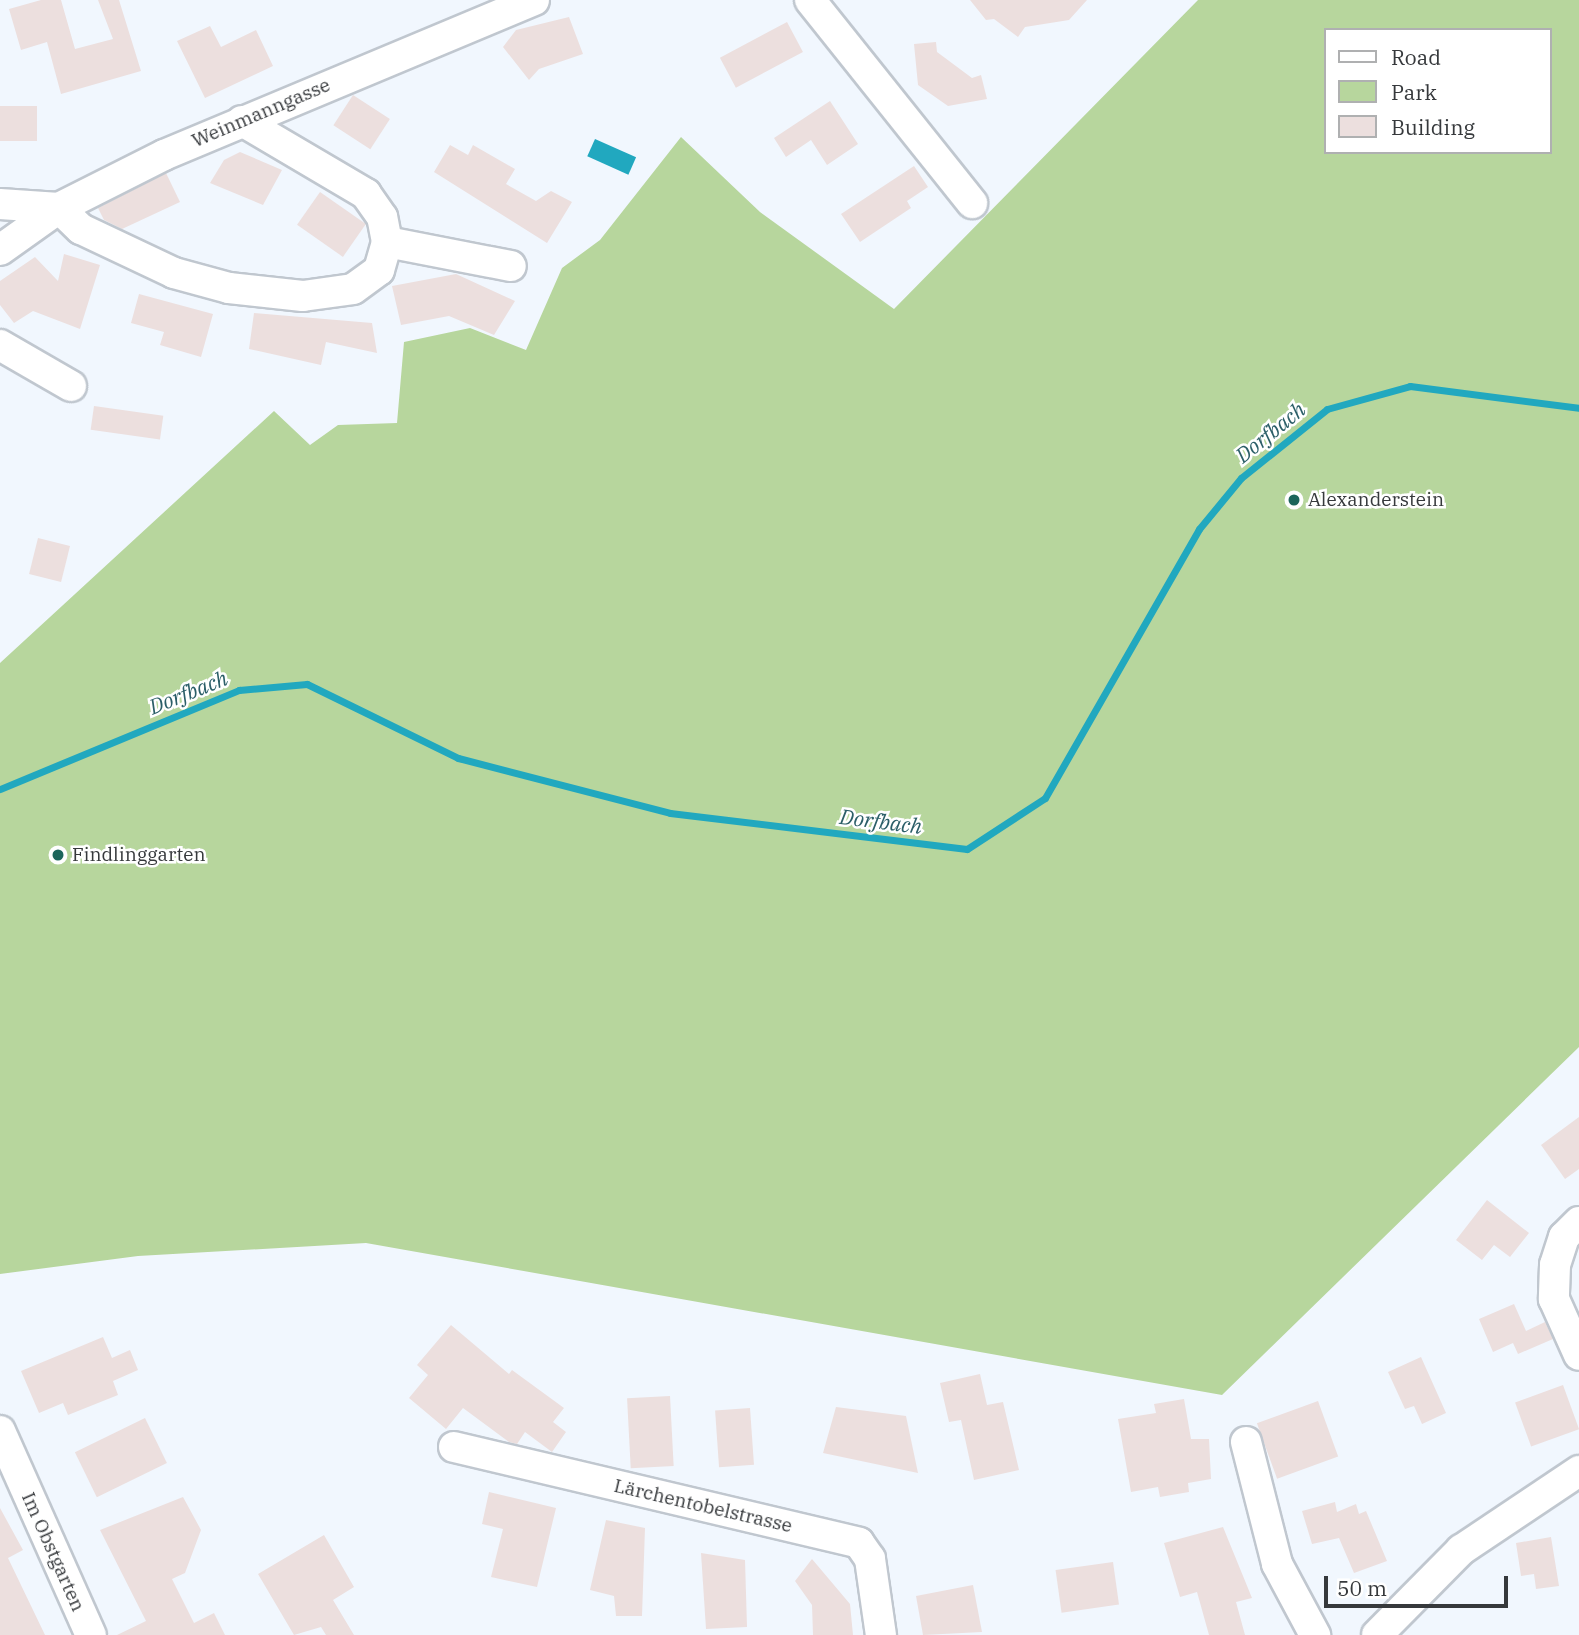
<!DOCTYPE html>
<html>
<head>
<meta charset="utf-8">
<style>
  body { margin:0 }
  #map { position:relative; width:1579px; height:1635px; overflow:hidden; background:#f1f7fe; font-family:"IBM Plex Serif",serif }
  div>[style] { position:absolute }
  .green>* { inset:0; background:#b7d69d }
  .water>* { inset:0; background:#21a8bf; transform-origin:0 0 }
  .stream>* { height:7px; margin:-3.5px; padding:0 3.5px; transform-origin:3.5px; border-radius:3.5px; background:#21a8bf }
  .building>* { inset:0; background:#ecdfde; transform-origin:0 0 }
  .roads { filter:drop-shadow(2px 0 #c0c7cf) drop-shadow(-2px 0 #c0c7cf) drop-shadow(0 2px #c0c7cf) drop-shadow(0 -2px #c0c7cf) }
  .minor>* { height:30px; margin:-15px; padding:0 15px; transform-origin:15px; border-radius:15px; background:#fff }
  .dots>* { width:19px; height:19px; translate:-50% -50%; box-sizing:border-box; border:4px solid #fff; border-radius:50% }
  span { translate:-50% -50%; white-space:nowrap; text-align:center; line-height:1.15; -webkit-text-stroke:5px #fff; paint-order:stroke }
  .street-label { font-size:19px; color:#36393c }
  .poi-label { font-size:19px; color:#36393c }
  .left { translate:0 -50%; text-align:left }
  .water-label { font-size:21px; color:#2b5e68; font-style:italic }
  .legend { position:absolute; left:1324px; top:28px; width:228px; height:126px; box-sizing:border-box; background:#fff; border:2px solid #afb0b1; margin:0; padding:9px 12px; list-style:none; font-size:21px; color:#36393c }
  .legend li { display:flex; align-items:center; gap:14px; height:35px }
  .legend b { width:35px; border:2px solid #afb0b1 }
  .scale { position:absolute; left:1324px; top:1576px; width:184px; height:32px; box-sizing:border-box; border:4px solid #36393c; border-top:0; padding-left:9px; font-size:21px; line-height:24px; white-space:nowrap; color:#36393c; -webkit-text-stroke:5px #fff; paint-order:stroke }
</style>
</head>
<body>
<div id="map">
  <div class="green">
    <div style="clip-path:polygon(evenodd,1198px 0,1579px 0,1579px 1047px,1222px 1395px,366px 1243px,138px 1256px,0 1274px,0 663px,274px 411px,310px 445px,338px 425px,397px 423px,404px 342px,470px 328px,526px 350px,562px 268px,600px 240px,681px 137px,760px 212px,894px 309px,1198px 0,1325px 30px,1549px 30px,1549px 152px,1325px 152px,1325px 30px)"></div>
  </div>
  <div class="water">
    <div style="left:595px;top:139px;width:45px;height:19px;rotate:24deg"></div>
  </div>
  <div class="stream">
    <div style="left:0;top:789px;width:259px;rotate:-22.5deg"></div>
    <div style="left:239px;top:690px;width:68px;rotate:-5deg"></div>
    <div style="left:307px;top:684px;width:168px;rotate:26.1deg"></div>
    <div style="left:458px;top:758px;width:219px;rotate:14.5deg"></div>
    <div style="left:670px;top:813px;width:299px;rotate:6.9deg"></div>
    <div style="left:967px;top:849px;width:93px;rotate:-33.2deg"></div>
    <div style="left:1045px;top:798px;width:310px;rotate:-60.2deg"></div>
    <div style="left:1199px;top:529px;width:66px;rotate:-50.5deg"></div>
    <div style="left:1241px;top:478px;width:110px;rotate:-38.7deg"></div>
    <div style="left:1327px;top:409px;width:86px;rotate:-15.5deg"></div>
    <div style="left:1410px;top:386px;width:170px;rotate:7.4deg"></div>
  </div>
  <div class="building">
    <div style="clip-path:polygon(41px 0,61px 0,75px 49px,113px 39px,98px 0,119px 0,141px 71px,61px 94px,47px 42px,21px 50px,9px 9px)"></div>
    <div style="clip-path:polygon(970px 0,1087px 0,1069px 20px,1025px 27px,1018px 37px,994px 19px,986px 20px)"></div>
    <div style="clip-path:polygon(569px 17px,583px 54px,539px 69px,529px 80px,503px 47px,516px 30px)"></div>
    <div style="left:787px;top:22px;width:34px;height:76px;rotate:62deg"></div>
    <div style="clip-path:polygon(210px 26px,221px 47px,256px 30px,273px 66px,205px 98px,177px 41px)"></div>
    <div style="clip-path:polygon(936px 42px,937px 52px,972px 78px,981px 75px,987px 99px,948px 106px,918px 85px,914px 44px)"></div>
    <div style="left:353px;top:95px;width:44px;height:36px;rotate:33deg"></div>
    <div style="clip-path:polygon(830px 101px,858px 144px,827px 165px,811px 140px,786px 157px,774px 138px)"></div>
    <div style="left:37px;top:106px;width:35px;height:37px;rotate:90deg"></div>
    <div style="clip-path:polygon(450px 145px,468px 155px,473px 145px,515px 169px,506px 184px,536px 201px,551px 191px,572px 202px,547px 243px,434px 172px)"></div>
    <div style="clip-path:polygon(240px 152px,282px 170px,263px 205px,210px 183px,224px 160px)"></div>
    <div style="clip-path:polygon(914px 166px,928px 187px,907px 201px,911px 208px,860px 242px,841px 214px)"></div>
    <div style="clip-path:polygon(166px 173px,180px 202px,122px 229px,104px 220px,98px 208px)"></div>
    <div style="left:320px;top:192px;width:56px;height:40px;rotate:35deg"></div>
    <div style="clip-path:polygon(64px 254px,100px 265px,80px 329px,33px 311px,14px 323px,0 305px,0 281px,35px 257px,58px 281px)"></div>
    <div style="clip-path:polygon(456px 274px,515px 301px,494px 335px,449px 316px,401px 325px,392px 286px)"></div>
    <div style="clip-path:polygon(139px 294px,213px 314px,201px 357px,160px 345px,164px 332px,131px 323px)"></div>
    <div style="clip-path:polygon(254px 313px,372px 323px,377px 353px,326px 342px,321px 365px,249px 349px)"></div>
    <div style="left:94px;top:406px;width:70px;height:24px;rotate:8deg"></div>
    <div style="left:38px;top:538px;width:33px;height:37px;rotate:14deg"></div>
    <div style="clip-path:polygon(1579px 1117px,1579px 1169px,1565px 1179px,1541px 1145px)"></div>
    <div style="clip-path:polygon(1487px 1200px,1529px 1233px,1510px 1257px,1494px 1245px,1482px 1260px,1456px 1240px)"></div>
    <div style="clip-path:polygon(1514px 1304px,1526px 1331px,1545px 1322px,1553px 1339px,1518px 1354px,1513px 1343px,1493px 1352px,1479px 1319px)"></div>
    <div style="clip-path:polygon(451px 1325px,509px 1374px,512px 1370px,564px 1408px,553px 1422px,566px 1432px,552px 1452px,525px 1432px,517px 1444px,509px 1442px,463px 1408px,446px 1429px,409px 1398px,428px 1375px,417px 1365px)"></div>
    <div style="clip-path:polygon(103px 1337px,112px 1358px,130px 1350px,138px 1370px,113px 1381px,118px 1395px,68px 1415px,63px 1403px,39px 1413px,21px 1371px)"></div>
    <div style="clip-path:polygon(1421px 1357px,1446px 1413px,1422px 1424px,1414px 1406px,1405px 1409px,1388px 1372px)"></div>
    <div style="clip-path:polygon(980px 1374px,987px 1405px,1003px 1402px,1019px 1470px,974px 1480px,961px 1420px,949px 1422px,940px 1383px)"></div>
    <div style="left:1563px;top:1385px;width:47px;height:51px;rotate:70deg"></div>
    <div style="left:670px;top:1396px;width:70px;height:43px;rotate:87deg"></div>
    <div style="clip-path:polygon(1184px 1399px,1191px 1439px,1209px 1439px,1211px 1479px,1188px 1483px,1189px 1492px,1160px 1497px,1158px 1487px,1131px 1492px,1118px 1419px,1156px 1413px,1154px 1404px)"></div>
    <div style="left:1318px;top:1401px;width:59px;height:65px;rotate:70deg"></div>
    <div style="clip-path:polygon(836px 1407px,906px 1416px,918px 1473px,823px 1453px)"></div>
    <div style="left:750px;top:1408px;width:57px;height:35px;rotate:86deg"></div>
    <div style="left:145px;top:1418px;width:50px;height:78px;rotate:64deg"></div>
    <div style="clip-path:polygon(489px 1492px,556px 1508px,537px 1587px,491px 1577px,503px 1529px,482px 1524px)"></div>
    <div style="clip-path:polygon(183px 1497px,201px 1530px,185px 1573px,172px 1579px,194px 1623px,214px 1613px,225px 1635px,117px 1635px,146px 1621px,100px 1530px)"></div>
    <div style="clip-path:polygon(1335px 1502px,1337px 1512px,1356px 1504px,1359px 1514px,1366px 1511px,1387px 1561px,1354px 1573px,1339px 1538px,1312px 1544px,1302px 1511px)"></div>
    <div style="clip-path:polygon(0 1508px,23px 1550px,8px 1558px,45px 1635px,0 1635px)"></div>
    <div style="clip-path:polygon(606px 1520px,645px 1528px,642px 1616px,616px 1616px,614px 1596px,590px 1590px)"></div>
    <div style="clip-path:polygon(1223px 1527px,1252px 1598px,1236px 1602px,1245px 1635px,1209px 1635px,1197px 1592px,1180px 1597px,1164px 1543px)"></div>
    <div style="clip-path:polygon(324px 1535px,354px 1587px,333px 1600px,354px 1635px,326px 1635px,321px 1627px,294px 1635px,258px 1574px)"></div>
    <div style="clip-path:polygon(1551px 1537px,1559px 1586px,1536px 1589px,1534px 1574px,1521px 1576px,1516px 1543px)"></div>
    <div style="clip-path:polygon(701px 1553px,745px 1560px,747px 1627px,706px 1629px)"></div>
    <div style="clip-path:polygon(812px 1559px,850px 1604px,853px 1635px,813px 1635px,812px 1605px,795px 1581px)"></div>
    <div style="left:1113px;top:1562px;width:43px;height:58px;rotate:82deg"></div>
    <div style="clip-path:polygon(973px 1585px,982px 1632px,923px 1635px,916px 1596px)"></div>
  </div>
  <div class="roads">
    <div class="minor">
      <div style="left:810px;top:0;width:260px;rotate:51.4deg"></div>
      <div style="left:0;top:204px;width:59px;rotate:3.9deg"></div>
      <div style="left:59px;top:208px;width:30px;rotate:44deg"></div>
      <div style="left:81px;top:229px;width:103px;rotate:25.3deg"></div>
      <div style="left:174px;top:273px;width:57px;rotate:15.3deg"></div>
      <div style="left:229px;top:288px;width:74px;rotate:6.2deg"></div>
      <div style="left:303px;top:296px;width:50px;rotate:-8deg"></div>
      <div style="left:353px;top:289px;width:32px;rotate:-36deg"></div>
      <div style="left:379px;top:270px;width:29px;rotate:-74deg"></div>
      <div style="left:387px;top:242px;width:25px;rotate:-101deg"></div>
      <div style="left:382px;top:217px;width:28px;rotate:-125deg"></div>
      <div style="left:366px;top:194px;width:144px;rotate:-149.5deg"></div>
      <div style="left:387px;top:242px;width:126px;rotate:11deg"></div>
      <div style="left:0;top:250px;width:72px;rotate:-35.4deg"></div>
      <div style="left:59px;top:208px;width:118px;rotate:-26.8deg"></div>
      <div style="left:164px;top:155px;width:401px;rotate:-22.7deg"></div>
      <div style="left:0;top:345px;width:82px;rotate:30deg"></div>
      <div style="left:1579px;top:1222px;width:21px;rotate:135deg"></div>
      <div style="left:1564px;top:1237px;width:29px;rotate:108deg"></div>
      <div style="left:1555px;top:1265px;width:34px;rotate:92deg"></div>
      <div style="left:1554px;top:1299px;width:61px;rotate:65.9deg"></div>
      <div style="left:0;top:1431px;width:223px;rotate:66deg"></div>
      <div style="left:1246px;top:1442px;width:126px;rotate:75.7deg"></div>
      <div style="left:1277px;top:1564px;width:81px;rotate:61.8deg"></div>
      <div style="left:454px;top:1447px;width:416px;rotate:13.3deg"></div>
      <div style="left:859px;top:1543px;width:19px;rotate:55deg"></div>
      <div style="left:870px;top:1559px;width:77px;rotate:81.8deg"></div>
      <div style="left:1377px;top:1635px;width:120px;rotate:-45.3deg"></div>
      <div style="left:1461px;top:1550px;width:142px;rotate:-33.8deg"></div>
    </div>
  </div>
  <div class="dots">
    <div style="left:1294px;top:500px;background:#1c655b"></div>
    <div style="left:58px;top:855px;background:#1c655b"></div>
  </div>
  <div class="street-label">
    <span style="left:261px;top:113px;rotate:-23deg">Weinmanngasse</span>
    <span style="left:703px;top:1506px;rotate:13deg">Lärchentobelstrasse</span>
    <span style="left:53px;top:1552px;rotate:66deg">Im Obstgarten</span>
  </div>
  <div class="poi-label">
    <span class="left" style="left:1308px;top:500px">Alexanderstein</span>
    <span class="left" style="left:72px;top:855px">Findlinggarten</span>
  </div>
  <div class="water-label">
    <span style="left:1270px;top:432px;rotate:-39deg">Dorfbach</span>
    <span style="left:188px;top:692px;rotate:-22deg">Dorfbach</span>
    <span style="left:881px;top:821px;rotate:7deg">Dorfbach</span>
  </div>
  <ul class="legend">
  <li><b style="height:9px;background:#fff"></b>Road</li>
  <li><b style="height:19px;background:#b7d69d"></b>Park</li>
  <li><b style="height:19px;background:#ecdfde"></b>Building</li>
  </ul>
  <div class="scale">50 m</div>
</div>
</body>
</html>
